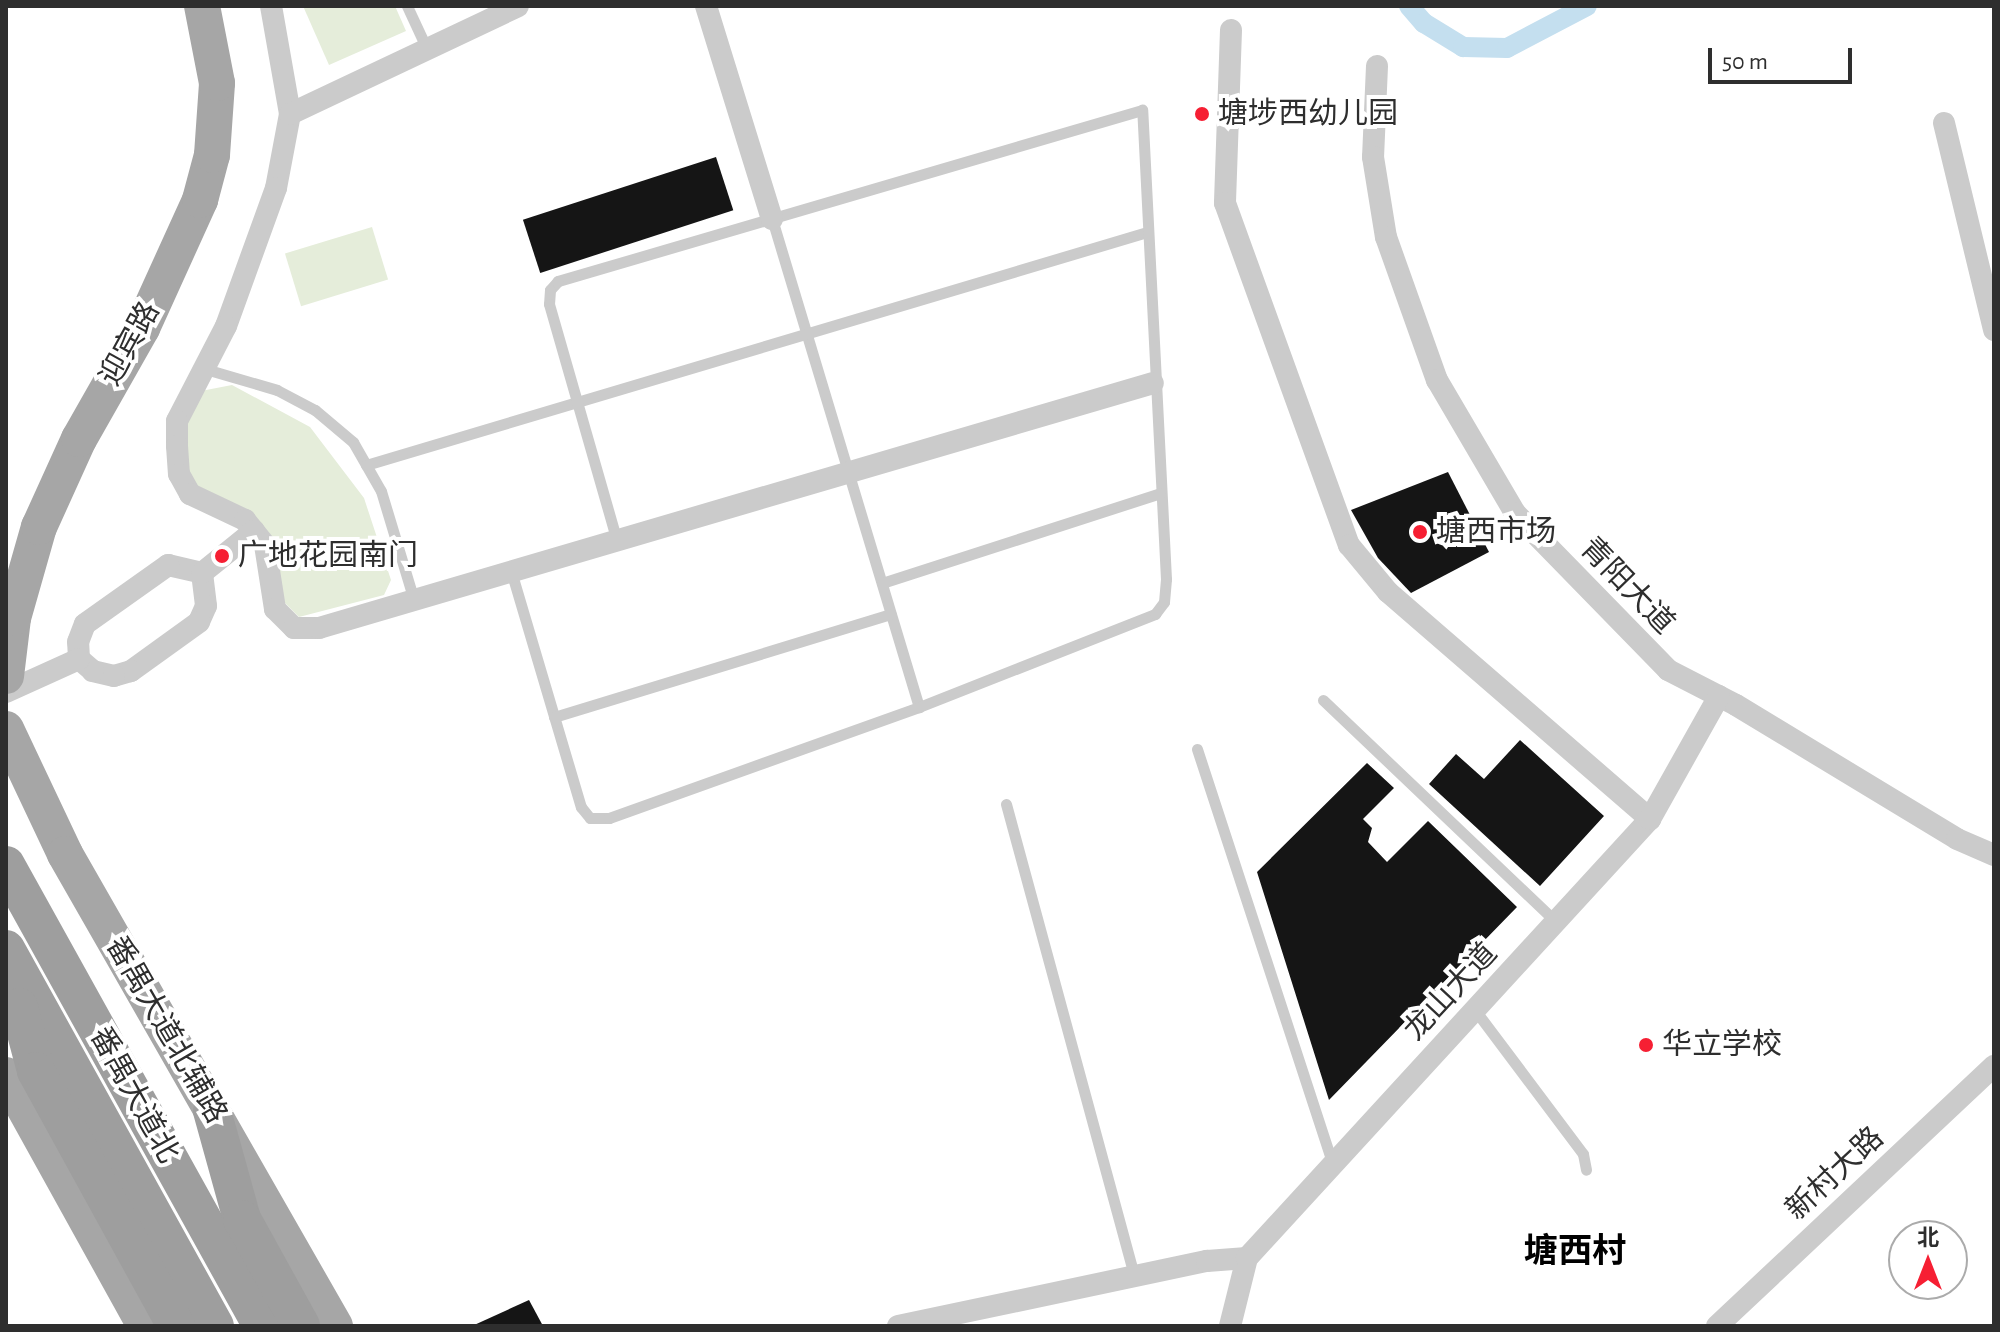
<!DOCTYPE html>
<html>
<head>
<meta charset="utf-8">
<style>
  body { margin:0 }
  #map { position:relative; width:2000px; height:1332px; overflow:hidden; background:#fff; font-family:"Alegreya Sans","Noto Sans SC",sans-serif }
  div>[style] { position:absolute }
  .green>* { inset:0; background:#e5edda; transform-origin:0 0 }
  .canal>* { height:20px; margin:-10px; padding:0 10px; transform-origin:10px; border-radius:10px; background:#c4dfef }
  .building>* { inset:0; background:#151515; transform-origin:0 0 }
  .service>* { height:11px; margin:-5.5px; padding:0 5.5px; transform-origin:5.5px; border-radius:5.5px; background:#cbcbcb }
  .minor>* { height:22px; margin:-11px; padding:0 11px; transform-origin:11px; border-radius:11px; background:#cbcbcb }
  .primary>* { height:36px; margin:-18px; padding:0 18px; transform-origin:18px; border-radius:18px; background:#a6a6a6 }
  .trunk>* { height:38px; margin:-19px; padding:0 19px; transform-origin:19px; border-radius:19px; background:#9e9e9e }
  .dots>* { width:22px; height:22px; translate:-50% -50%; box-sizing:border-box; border:4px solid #fff; border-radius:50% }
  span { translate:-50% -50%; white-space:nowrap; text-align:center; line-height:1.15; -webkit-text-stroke:8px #fff; paint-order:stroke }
  .poi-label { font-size:30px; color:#2e2e2e }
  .left { translate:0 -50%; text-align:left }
  .street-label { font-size:30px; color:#2e2e2e }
  .quarter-label { font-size:34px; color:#000; font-weight:700 }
  .frame { position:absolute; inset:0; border:8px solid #2e2e2e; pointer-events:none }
  .north { position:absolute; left:1888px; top:1220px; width:80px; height:80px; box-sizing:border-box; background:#fff; border:2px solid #ababab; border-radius:50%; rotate:0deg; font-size:22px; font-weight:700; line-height:32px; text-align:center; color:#2e2e2e }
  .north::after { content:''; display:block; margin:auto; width:28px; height:36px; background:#f61f33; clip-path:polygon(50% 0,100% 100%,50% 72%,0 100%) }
  .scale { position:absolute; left:1708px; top:48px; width:144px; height:36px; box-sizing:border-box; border:4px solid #2e2e2e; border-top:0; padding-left:10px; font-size:24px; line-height:28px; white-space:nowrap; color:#2e2e2e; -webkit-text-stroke:6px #fff; paint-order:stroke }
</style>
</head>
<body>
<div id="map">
  <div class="green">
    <div style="clip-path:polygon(303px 6px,395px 6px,406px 31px,329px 65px)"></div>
    <div style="left:372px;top:227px;width:55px;height:91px;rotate:73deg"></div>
    <div style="clip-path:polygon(232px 385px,310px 427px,364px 498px,391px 580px,384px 595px,299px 617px,282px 600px,272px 537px,199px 489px,186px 470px,186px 423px,201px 391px)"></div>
  </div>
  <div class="canal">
    <div style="left:1409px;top:6px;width:23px;rotate:49deg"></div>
    <div style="left:1424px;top:23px;width:46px;rotate:31.6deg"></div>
    <div style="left:1463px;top:47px;width:44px;rotate:1.3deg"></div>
    <div style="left:1507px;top:48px;width:90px;rotate:-27.7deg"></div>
  </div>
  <div class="building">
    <div style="left:716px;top:157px;width:56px;height:203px;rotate:72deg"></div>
    <div style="clip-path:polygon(1448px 472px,1489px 552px,1411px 593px,1378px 558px,1351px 510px)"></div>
    <div style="clip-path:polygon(1520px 740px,1604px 816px,1540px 886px,1429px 784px,1456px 754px,1484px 779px)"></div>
    <div style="clip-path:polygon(1367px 763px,1394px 788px,1363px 819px,1372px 828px,1368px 842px,1387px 862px,1428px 821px,1517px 907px,1329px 1100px,1257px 872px)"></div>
    <div style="clip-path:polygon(529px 1300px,543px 1326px,472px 1326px)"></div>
  </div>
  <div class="service">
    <div style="left:407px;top:6px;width:47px;rotate:65.1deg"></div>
    <div style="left:772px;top:219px;width:510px;rotate:73.24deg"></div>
    <div style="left:202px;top:368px;width:78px;rotate:16.3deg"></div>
    <div style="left:277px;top:390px;width:43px;rotate:27.8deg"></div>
    <div style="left:315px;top:410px;width:50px;rotate:40.1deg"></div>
    <div style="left:353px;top:442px;width:56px;rotate:60.3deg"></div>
    <div style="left:381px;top:491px;width:114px;rotate:73.2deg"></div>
    <div style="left:366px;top:465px;width:815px;rotate:-16.61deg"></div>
    <div style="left:511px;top:571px;width:246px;rotate:73.5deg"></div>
    <div style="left:581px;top:807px;width:14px;rotate:51deg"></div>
    <div style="left:590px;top:818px;width:19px"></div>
    <div style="left:609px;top:818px;width:329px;rotate:-19.7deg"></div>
    <div style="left:919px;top:707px;width:254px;rotate:-21.5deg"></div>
    <div style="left:1155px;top:614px;width:15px;rotate:-53deg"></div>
    <div style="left:1164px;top:602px;width:23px;rotate:-85deg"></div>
    <div style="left:1166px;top:579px;width:470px;rotate:-92.9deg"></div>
    <div style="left:1142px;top:110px;width:609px;rotate:163.68deg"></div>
    <div style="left:558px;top:281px;width:12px;rotate:132deg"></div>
    <div style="left:550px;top:290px;width:14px;rotate:94deg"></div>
    <div style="left:549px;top:304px;width:247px;rotate:74deg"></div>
    <div style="left:882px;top:583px;width:292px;rotate:-17.9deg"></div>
    <div style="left:1323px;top:700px;width:322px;rotate:43.6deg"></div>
    <div style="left:554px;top:717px;width:352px;rotate:-17deg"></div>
    <div style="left:1197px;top:749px;width:437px;rotate:71.9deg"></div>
    <div style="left:1006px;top:804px;width:489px;rotate:74.8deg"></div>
    <div style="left:1475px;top:1010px;width:180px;rotate:53.1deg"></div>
    <div style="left:1583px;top:1154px;width:16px;rotate:79deg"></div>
  </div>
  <div class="minor">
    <div style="left:271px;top:6px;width:110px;rotate:80deg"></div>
    <div style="left:290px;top:114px;width:75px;rotate:100.7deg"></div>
    <div style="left:276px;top:188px;width:147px;rotate:109.9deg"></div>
    <div style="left:226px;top:326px;width:107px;rotate:117.3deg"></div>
    <div style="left:177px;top:421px;width:25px;rotate:90deg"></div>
    <div style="left:177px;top:446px;width:28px;rotate:86deg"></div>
    <div style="left:179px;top:474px;width:23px;rotate:61deg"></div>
    <div style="left:190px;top:494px;width:61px;rotate:25.3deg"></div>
    <div style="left:245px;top:520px;width:32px;rotate:51deg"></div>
    <div style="left:265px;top:545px;width:65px;rotate:81.1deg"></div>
    <div style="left:275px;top:609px;width:27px;rotate:45deg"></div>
    <div style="left:294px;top:628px;width:25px"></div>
    <div style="left:319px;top:628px;width:869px;rotate:-16.37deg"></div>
    <div style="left:706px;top:6px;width:223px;rotate:72.8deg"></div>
    <div style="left:1231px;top:30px;width:173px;rotate:92deg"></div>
    <div style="left:1225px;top:203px;width:364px;rotate:70.1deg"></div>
    <div style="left:1349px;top:545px;width:61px;rotate:50.3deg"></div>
    <div style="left:1388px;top:592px;width:347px;rotate:40.9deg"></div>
    <div style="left:1377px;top:66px;width:91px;rotate:92.5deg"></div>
    <div style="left:1373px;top:157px;width:81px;rotate:80.8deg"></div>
    <div style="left:1386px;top:237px;width:152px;rotate:70.4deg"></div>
    <div style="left:1437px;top:380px;width:154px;rotate:59.6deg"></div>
    <div style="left:1515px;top:513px;width:219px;rotate:45.7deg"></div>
    <div style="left:1668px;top:670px;width:76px;rotate:27.2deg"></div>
    <div style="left:1736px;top:705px;width:258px;rotate:31.2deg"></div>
    <div style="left:1957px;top:839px;width:40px;rotate:23.4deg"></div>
    <div style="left:290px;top:114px;width:252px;rotate:-25.3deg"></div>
    <div style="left:1944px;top:123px;width:213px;rotate:76.4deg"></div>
    <div style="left:168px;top:565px;width:35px;rotate:13deg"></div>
    <div style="left:202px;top:573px;width:33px;rotate:83deg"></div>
    <div style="left:206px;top:606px;width:17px;rotate:114deg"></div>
    <div style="left:199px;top:622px;width:84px;rotate:144.2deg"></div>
    <div style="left:131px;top:671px;width:18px;rotate:164deg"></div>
    <div style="left:114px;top:676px;width:22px;rotate:-167deg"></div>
    <div style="left:93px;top:671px;width:18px;rotate:-139deg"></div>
    <div style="left:79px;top:659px;width:17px;rotate:-93deg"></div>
    <div style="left:78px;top:642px;width:19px;rotate:-69deg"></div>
    <div style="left:85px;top:624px;width:102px;rotate:-35.4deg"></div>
    <div style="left:202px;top:573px;width:67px;rotate:-38.9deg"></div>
    <div style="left:6px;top:692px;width:80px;rotate:-24.3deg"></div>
    <div style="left:898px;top:1326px;width:316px;rotate:-11.9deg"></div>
    <div style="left:1207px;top:1261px;width:40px;rotate:-4.3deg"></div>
    <div style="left:1230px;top:1326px;width:70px;rotate:-76deg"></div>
    <div style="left:1247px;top:1258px;width:596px;rotate:-47.45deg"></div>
    <div style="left:1650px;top:819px;width:141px;rotate:-60.7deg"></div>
    <div style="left:1717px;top:1326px;width:380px;rotate:-43.2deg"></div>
  </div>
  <div class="primary">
    <div style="left:6px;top:676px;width:58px;rotate:-83.1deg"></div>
    <div style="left:13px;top:618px;width:95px;rotate:-74.1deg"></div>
    <div style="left:39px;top:527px;width:97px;rotate:-65.6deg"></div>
    <div style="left:79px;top:439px;width:128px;rotate:-60.4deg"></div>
    <div style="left:142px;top:328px;width:141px;rotate:-65.6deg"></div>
    <div style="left:200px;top:200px;width:47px;rotate:-75.1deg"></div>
    <div style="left:212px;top:155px;width:72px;rotate:-86deg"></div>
    <div style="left:217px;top:83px;width:78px;rotate:-101deg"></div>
    <div style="left:6px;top:729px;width:138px;rotate:64.7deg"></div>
    <div style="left:65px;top:854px;width:544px;rotate:60.23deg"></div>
    <div style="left:6px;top:1075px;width:287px;rotate:61deg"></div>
  </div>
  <div class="trunk">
    <div style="left:6px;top:865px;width:527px;rotate:60.96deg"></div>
    <div style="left:6px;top:949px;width:431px;rotate:61deg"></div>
    <div style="left:19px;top:1007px;width:66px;rotate:75.1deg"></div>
    <div style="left:36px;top:1071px;width:291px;rotate:61.2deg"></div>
    <div style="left:212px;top:1111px;width:112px;rotate:74.5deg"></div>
    <div style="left:242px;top:1219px;width:122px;rotate:61.1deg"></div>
  </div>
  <div class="dots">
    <div style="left:1202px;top:114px;background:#f61f33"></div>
    <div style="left:1420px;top:532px;background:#f61f33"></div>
    <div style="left:222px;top:556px;background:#f61f33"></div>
    <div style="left:1646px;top:1045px;background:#f61f33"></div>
  </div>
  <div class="poi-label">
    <span class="left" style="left:1218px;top:114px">塘埗西幼儿园</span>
    <span class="left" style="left:1436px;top:532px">塘西市场</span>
    <span class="left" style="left:238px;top:556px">广地花园南门</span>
    <span class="left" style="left:1662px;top:1045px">华立学校</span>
  </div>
  <div class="street-label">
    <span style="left:130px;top:344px;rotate:-61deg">迎宾路</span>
    <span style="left:1627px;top:586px;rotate:46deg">青阳大道</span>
    <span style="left:1451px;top:992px;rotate:-47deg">龙山大道</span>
    <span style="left:166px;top:1030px;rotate:60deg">番禺大道北辅路</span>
    <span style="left:134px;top:1095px;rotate:61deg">番禺大道北</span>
    <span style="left:1835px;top:1174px;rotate:-43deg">新村大路</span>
  </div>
  <div class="quarter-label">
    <span style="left:1575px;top:1253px">塘西村</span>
  </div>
  <div class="frame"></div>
  <div class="north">北</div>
  <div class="scale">50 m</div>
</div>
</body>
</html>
